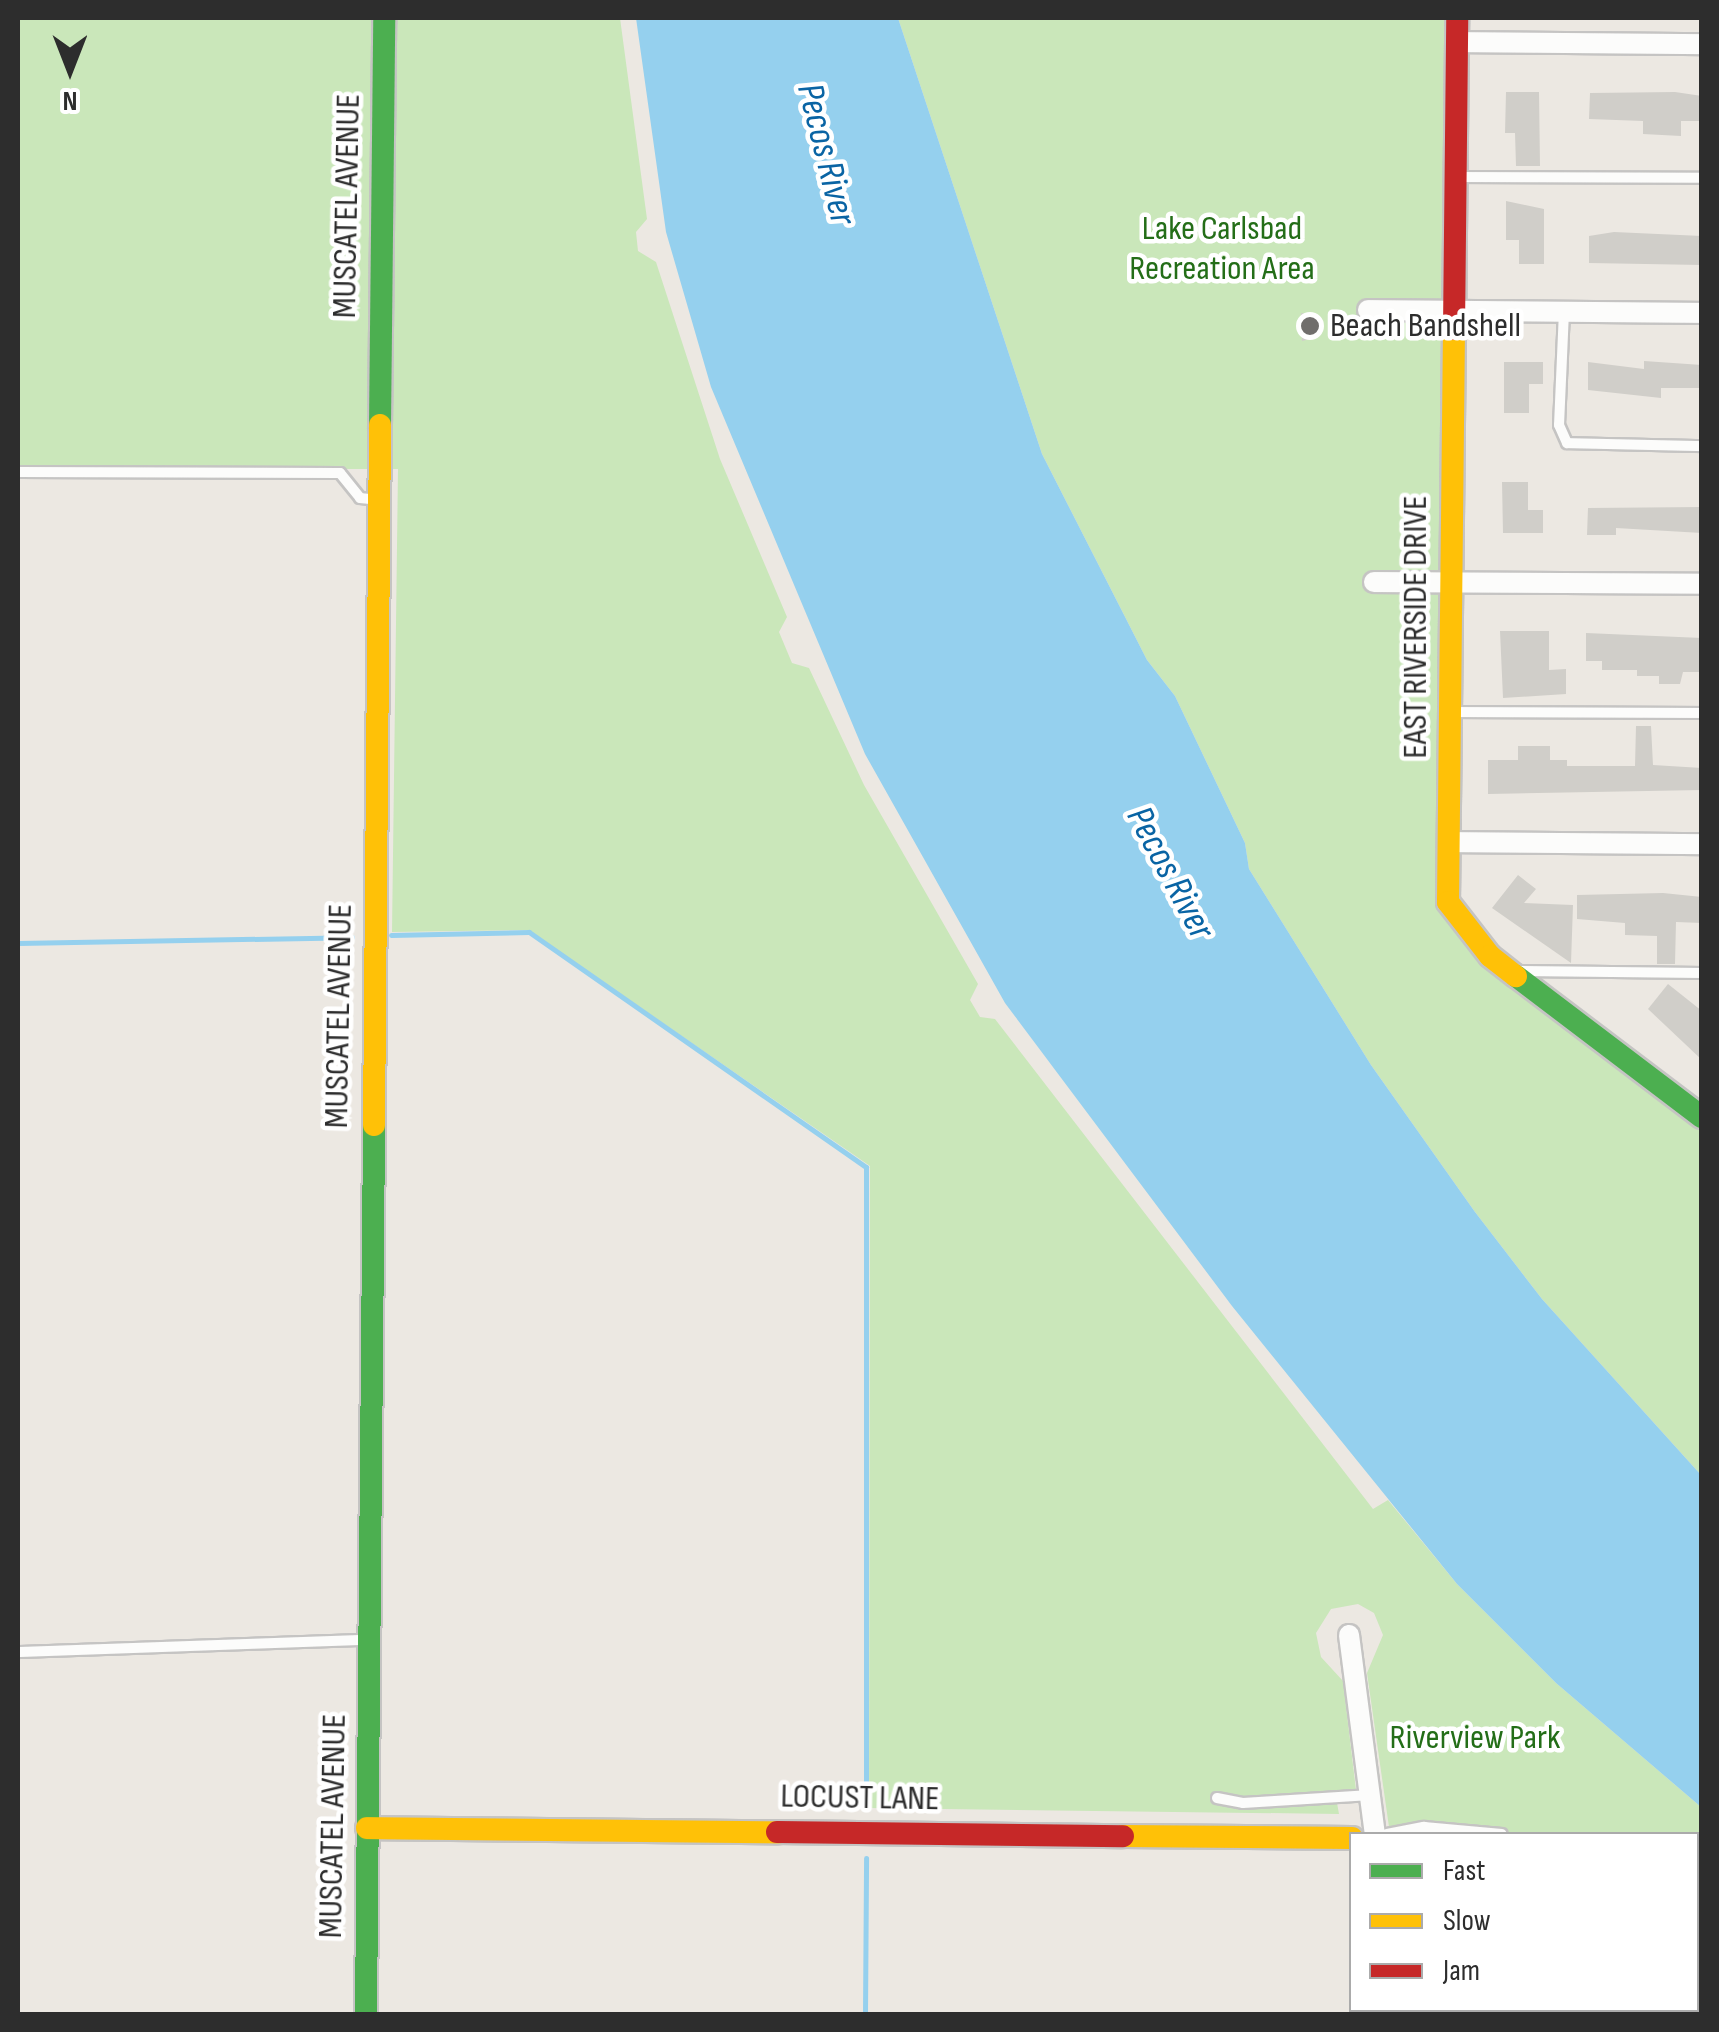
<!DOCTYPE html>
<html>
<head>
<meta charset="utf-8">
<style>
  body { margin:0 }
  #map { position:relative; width:1719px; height:2032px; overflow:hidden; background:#ece8e2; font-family:"Sofia Sans Condensed",sans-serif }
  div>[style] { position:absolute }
  .green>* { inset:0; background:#cae7ba }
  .water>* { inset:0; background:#95d0ee }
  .stream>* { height:5px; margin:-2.5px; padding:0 2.5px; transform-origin:2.5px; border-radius:2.5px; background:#95d0ee }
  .building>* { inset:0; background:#d0cec9 }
  .roads { filter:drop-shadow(2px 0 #c5c4c3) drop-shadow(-2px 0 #c5c4c3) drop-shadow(0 2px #c5c4c3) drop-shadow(0 -2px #c5c4c3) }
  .lane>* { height:10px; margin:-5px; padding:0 5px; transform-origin:5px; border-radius:5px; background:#fcfcfb }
  .street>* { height:20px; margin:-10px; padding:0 10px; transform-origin:10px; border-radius:10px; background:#fcfcfb }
  .fast>* { height:22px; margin:-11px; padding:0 11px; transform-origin:11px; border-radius:11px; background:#4caf50 }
  .slow>* { height:22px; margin:-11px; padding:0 11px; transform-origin:11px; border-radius:11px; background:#ffc107 }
  .jam>* { height:22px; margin:-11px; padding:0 11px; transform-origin:11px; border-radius:11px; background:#c62828 }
  .dots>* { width:28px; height:28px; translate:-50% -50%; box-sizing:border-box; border:5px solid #fff; border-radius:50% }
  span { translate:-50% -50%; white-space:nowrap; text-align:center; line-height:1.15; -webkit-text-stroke:9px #fff; paint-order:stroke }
  .street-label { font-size:35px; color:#2d2d2d }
  .park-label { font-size:35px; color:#246e18 }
  .poi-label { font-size:35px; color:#2d2d2d }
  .left { translate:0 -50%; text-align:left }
  .water-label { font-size:38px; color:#0964a4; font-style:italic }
  .frame { position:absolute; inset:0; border:20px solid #2d2d2d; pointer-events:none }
  .legend { position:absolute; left:1349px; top:1832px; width:350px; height:180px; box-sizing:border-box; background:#fff; border:2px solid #ababab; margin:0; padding:12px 18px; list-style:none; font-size:30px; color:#2d2d2d }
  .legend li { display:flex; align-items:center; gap:20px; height:50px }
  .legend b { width:50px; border:2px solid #ababab }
  .north { position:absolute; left:20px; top:20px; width:100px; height:100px; -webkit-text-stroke:8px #fff; paint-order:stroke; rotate:180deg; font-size:28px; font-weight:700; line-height:40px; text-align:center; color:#2d2d2d }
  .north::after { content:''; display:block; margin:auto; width:35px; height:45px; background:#2d2d2d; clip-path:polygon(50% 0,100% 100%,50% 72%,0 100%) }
</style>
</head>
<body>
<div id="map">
  <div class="green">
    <div style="clip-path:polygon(18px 18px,620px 18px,647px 219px,636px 232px,638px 251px,656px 262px,720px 459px,787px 617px,779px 632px,792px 663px,809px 668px,864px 785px,978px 984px,970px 1000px,980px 1017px,995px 1019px,1373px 1509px,1388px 1500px,1457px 1584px,1556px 1683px,1701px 1807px,1701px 2014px,1390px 2014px,1696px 2010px,1696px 1834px,1390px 1834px,1367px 1673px,1383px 1635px,1374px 1613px,1358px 1604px,1331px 1609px,1316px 1633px,1321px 1657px,1343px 1681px,1356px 1790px,1335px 1792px,1339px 1814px,869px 1808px,870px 1166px,528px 930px,392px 932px,398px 469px,18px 469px)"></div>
    <div style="clip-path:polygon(898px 18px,1457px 18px,1454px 914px,1701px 1117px,1701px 1475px,1542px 1299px,1475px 1212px,1371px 1065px,1249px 869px,1245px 843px,1175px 696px,1147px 660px,1042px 454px)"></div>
  </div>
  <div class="water">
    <div style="clip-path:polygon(636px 18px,898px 18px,1042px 454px,1147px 660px,1175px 696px,1245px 843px,1249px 869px,1371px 1065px,1475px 1212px,1542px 1299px,1701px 1475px,1701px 1807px,1556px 1683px,1457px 1584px,1232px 1306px,1005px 1003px,865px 754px,711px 387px,666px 232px)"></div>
  </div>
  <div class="stream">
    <div style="left:391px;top:935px;width:138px;rotate:-1.2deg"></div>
    <div style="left:529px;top:932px;width:411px;rotate:34.9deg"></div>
    <div style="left:866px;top:1167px;width:641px;rotate:90deg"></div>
    <div style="left:18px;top:943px;width:334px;rotate:-1deg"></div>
    <div style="left:865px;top:2014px;width:156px;rotate:-89.6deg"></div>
  </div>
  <div class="building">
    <div style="clip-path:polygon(1506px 92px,1539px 92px,1540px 166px,1516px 166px,1515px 133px,1505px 133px)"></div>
    <div style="clip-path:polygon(1675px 92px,1702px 96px,1702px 121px,1681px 121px,1681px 136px,1643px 134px,1643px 121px,1589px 119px,1590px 93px)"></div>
    <div style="clip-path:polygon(1506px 201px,1544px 209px,1544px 264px,1519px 264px,1519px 240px,1506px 240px)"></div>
    <div style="clip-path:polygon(1614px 232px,1702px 236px,1702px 265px,1589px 263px,1589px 236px)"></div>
    <div style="clip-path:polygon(1301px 313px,1318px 316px,1319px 337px,1302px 341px)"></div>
    <div style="clip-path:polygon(1644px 361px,1702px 365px,1702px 388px,1661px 388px,1661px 398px,1588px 390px,1588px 362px,1644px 369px)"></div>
    <div style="clip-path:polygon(1504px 362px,1543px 362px,1543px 384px,1529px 384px,1529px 413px,1504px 413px)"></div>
    <div style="clip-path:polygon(1502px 482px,1528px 482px,1528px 510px,1543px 510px,1543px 533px,1503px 533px)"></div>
    <div style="clip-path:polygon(1702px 507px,1702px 533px,1616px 528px,1616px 535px,1587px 535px,1588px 508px)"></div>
    <div style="clip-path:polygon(1500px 631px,1549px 631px,1549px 670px,1566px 669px,1566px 694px,1503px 698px)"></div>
    <div style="clip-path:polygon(1586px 633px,1702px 638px,1702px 672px,1683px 672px,1680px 684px,1659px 684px,1659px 676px,1637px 676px,1637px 670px,1602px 670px,1602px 661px,1586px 661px)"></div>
    <div style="clip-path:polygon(1636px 726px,1651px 726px,1653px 765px,1702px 768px,1702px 790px,1488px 794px,1488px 760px,1518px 760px,1518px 746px,1550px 746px,1550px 760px,1567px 760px,1567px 766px,1635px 766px)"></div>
    <div style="clip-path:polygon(1518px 875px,1536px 889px,1524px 903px,1573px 905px,1571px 963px,1492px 908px)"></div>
    <div style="clip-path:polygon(1663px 893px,1702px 897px,1702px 923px,1676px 922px,1675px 964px,1657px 964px,1657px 936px,1625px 935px,1625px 923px,1577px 919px,1577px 895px)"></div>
    <div style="clip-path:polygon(1668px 984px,1702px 1011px,1702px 1060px,1648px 1009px)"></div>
  </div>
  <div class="roads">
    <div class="lane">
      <div style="left:1458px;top:177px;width:244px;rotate:0.2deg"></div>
      <div style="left:1564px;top:311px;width:114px;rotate:92.5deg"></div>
      <div style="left:1559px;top:425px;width:20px;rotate:66deg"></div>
      <div style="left:1567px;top:443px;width:135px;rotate:1.3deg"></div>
      <div style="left:18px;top:472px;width:322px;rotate:0.2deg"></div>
      <div style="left:340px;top:473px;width:32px;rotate:51deg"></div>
      <div style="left:360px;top:498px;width:18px;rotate:6deg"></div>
      <div style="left:1453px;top:712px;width:249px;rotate:0.2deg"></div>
      <div style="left:1521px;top:971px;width:181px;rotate:0.6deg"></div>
      <div style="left:18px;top:1652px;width:351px;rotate:-2deg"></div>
      <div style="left:1217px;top:1798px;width:26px;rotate:11deg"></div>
      <div style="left:1243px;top:1803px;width:128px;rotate:-3.6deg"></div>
      <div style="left:1387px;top:1834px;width:38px;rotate:-11deg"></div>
      <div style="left:1424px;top:1827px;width:78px;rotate:5.1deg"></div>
    </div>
    <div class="street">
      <div style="left:1457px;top:42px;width:245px;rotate:0.5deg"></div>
      <div style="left:1368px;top:310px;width:334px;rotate:0.5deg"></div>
      <div style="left:1374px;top:582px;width:328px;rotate:0.3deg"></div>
      <div style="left:1449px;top:842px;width:253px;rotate:0.5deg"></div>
      <div style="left:1349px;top:1635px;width:201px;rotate:82.6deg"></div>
      <div style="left:1375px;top:2010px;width:4px;rotate:90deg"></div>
    </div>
    <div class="fast">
      <div style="left:380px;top:425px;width:407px;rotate:-89.4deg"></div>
      <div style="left:1516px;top:976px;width:233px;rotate:37.2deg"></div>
      <div style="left:366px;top:2014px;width:889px;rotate:-89.48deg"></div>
    </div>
    <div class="slow">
      <div style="left:1454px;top:329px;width:573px;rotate:90.6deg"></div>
      <div style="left:1448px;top:902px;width:68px;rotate:52.1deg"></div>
      <div style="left:1490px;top:956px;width:33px;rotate:38deg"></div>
      <div style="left:374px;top:1125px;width:700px;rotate:-89.51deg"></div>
      <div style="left:367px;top:1828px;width:410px;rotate:0.6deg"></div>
      <div style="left:1123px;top:1836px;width:229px;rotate:0.5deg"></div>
    </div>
    <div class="jam">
      <div style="left:1454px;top:329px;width:311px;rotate:-89.4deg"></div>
      <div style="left:777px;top:1832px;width:346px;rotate:0.7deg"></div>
    </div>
  </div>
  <div class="dots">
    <div style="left:1310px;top:326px;background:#706e6c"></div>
  </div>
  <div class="street-label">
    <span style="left:347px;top:206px;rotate:-89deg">MUSCATEL AVENUE</span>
    <span style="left:1416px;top:627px;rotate:-90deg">EAST RIVERSIDE DRIVE</span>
    <span style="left:339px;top:1016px;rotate:-89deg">MUSCATEL AVENUE</span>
    <span style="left:860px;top:1798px;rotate:1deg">LOCUST LANE</span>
    <span style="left:333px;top:1826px;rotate:-89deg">MUSCATEL AVENUE</span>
  </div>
  <div class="park-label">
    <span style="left:1222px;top:249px">Lake Carlsbad<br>Recreation Area</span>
    <span style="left:1475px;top:1738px">Riverview Park</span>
  </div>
  <div class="poi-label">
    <span class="left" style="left:1330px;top:326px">Beach Bandshell</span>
  </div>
  <div class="water-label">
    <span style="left:826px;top:154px;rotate:76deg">Pecos River</span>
    <span style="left:1170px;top:873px;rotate:62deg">Pecos River</span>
  </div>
  <div class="frame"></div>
  <ul class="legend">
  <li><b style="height:12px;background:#4caf50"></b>Fast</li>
  <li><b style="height:12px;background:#ffc107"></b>Slow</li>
  <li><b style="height:12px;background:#c62828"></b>Jam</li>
  </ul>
  <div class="north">N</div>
</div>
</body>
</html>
